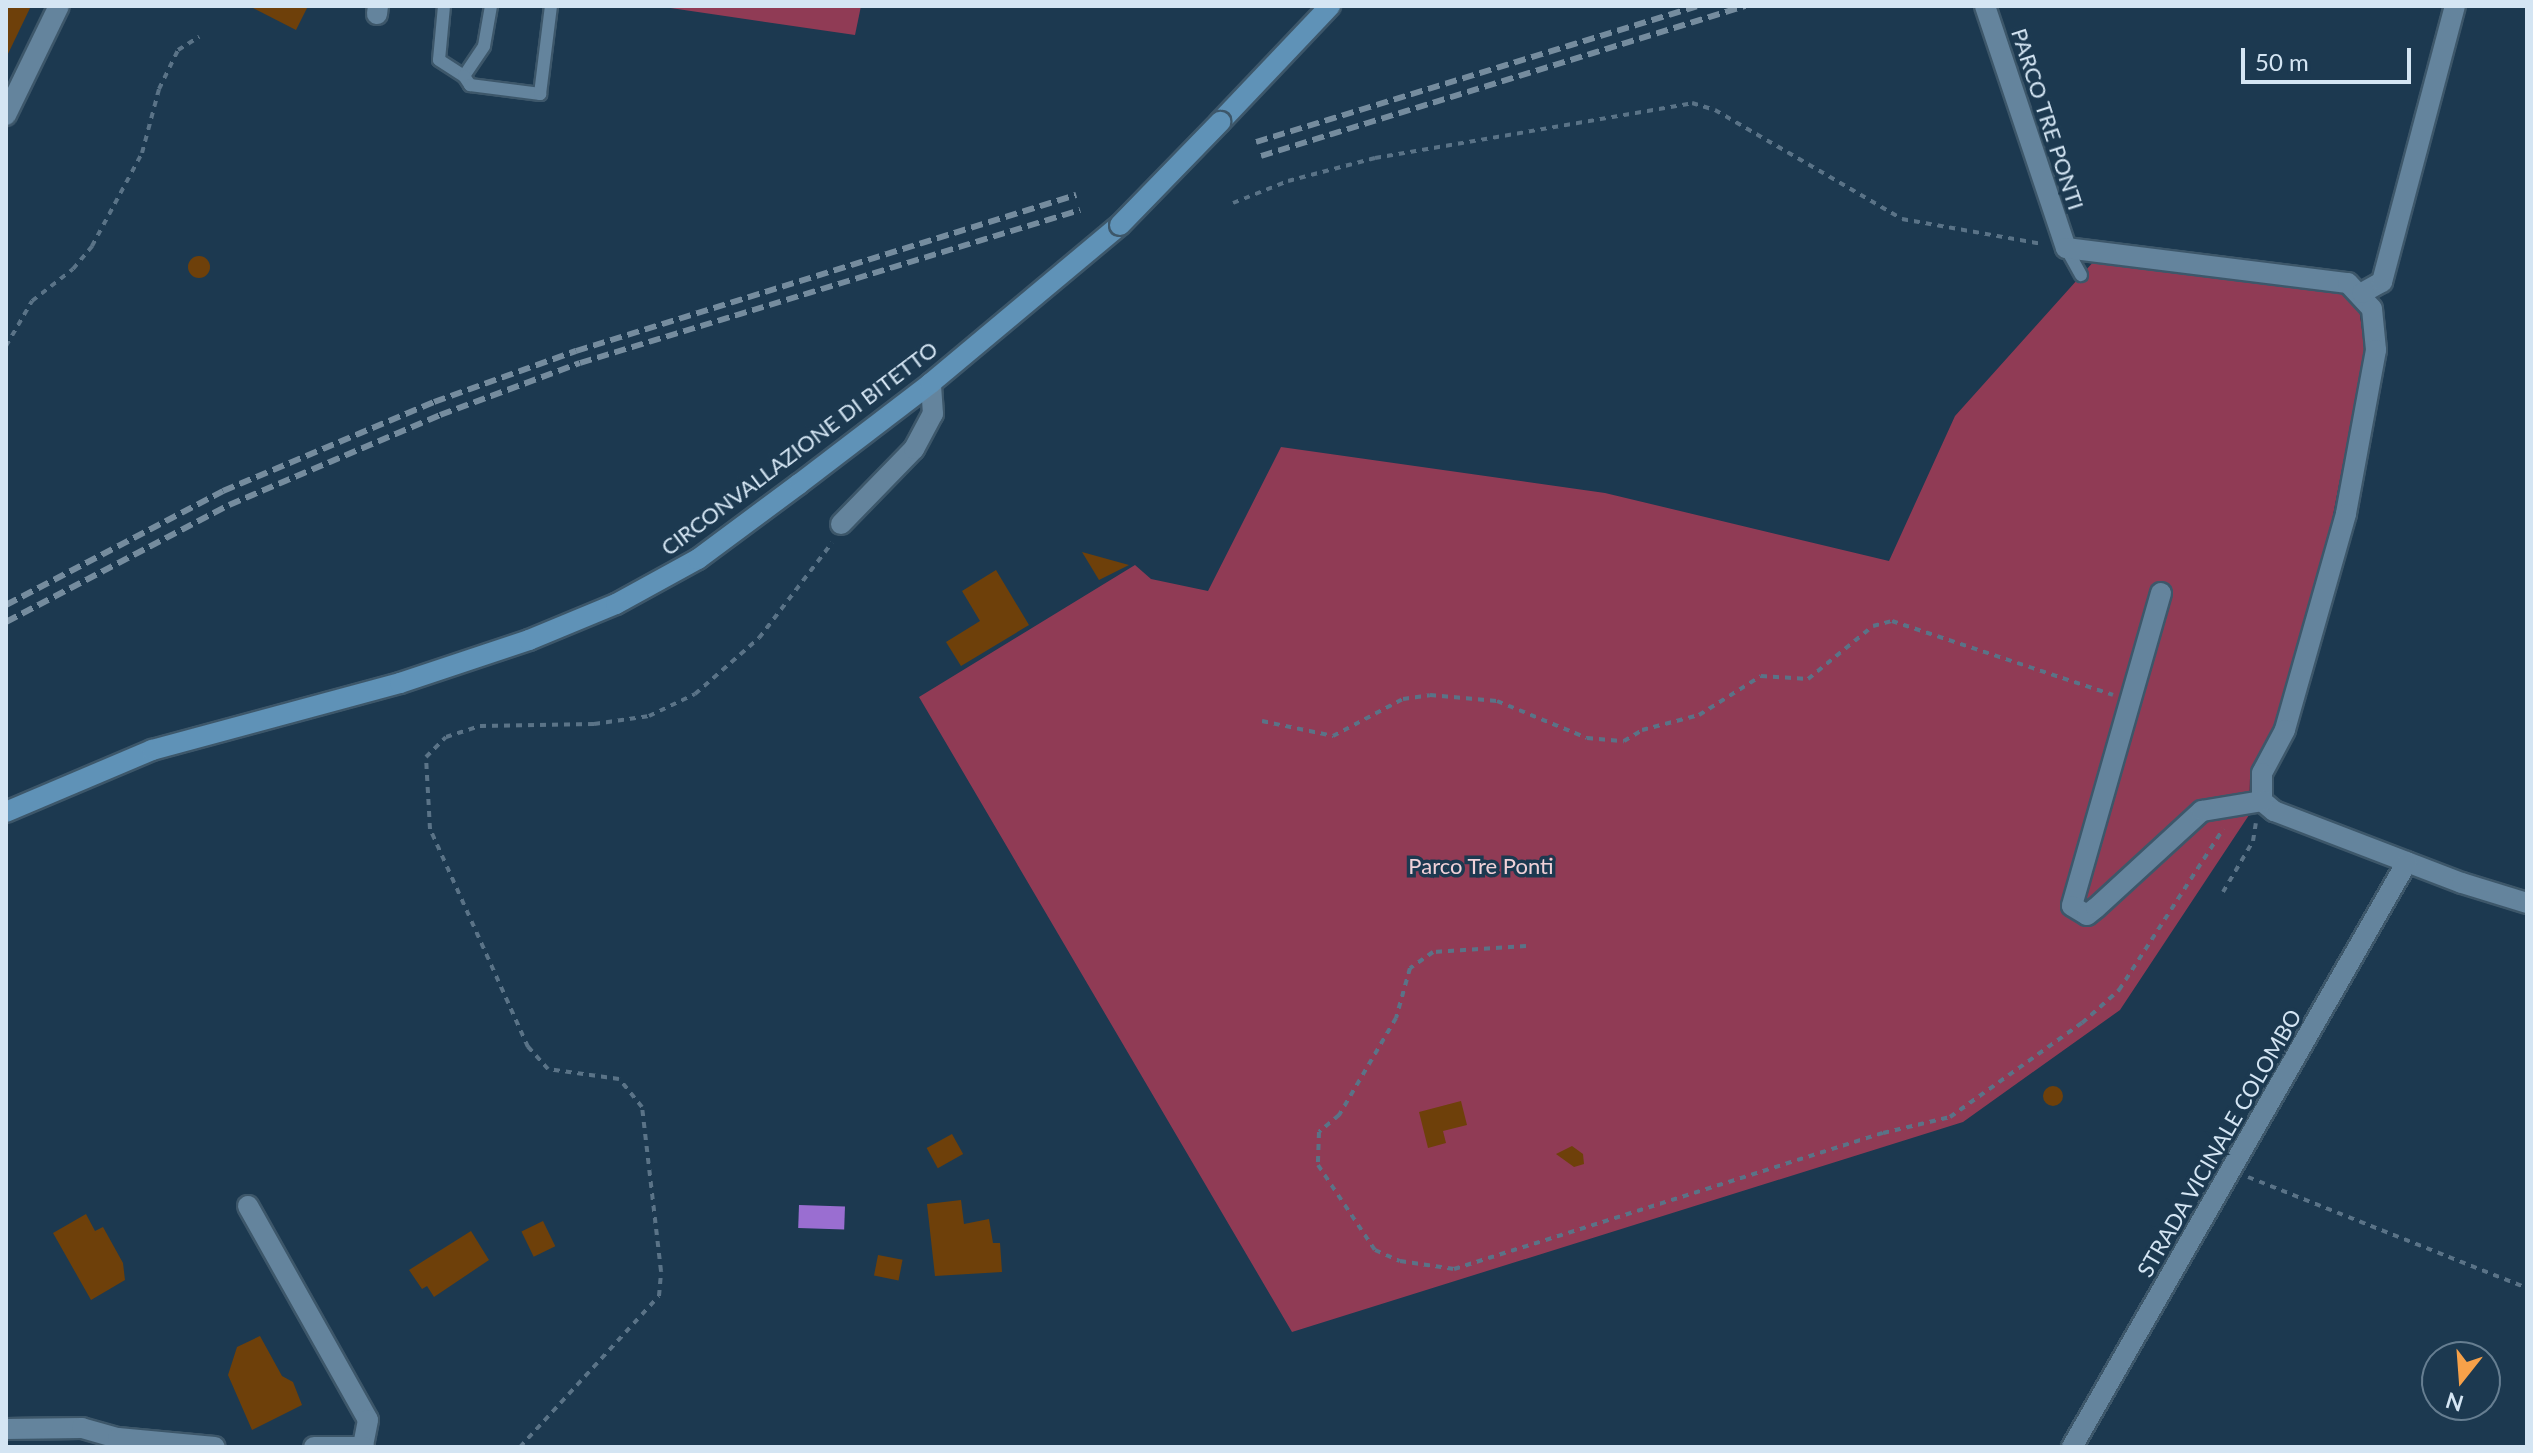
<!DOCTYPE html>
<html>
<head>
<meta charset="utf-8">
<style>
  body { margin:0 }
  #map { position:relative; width:2533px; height:1453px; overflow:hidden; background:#1c3950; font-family:Lato,sans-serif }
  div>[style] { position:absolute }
  .green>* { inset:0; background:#903b55 }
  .water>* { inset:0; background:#9a6ed1; transform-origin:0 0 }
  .building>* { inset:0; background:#6e400a; transform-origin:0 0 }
  .round { border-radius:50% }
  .path>* { height:4px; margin-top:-2px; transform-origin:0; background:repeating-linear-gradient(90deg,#5a7387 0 6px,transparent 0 12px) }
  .roads { filter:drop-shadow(2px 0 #3d576a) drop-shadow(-2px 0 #3d576a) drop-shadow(0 2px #3d576a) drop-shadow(0 -2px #3d576a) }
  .service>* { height:12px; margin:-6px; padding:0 6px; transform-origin:6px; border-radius:6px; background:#64849d }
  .minor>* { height:20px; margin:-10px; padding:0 10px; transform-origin:10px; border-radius:10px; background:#64849d }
  .tertiary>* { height:20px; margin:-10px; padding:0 10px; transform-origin:10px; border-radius:10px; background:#64849d }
  .secondary>* { height:20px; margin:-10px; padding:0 10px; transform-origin:10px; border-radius:10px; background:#5f92b7 }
  .rail>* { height:6px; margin-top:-3px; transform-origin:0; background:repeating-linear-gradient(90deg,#758c9e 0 12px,transparent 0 18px) }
  .bridges { filter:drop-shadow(2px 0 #3d576a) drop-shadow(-2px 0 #3d576a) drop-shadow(0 2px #3d576a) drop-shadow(0 -2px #3d576a) }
  .secondary-bridge>* { height:20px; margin:-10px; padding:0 10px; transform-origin:10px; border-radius:10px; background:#5f92b7 }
  span { translate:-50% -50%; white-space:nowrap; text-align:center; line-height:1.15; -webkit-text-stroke:7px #1c3950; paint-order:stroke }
  .street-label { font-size:22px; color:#d4e5f3 }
  .park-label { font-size:22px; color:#f0d1d8 }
  .frame { position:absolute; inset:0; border:8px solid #d4e5f3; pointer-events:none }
  .north { position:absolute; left:2421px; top:1341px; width:80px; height:80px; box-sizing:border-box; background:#1c3950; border:2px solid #667e91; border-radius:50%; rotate:197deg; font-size:22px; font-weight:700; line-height:32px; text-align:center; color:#d4e5f3 }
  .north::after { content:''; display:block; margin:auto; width:28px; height:36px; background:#f7a149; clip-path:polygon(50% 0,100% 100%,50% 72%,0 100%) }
  .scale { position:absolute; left:2241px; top:48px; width:170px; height:36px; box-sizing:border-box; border:4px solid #d4e5f3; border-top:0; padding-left:10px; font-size:24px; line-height:28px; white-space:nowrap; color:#d4e5f3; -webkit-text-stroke:6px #1c3950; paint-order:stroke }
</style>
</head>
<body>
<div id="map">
  <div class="green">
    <div style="clip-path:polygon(657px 6px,861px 6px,855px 35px)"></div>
    <div style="clip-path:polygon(2095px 260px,2337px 290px,2359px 308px,2365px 351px,2326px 551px,2282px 719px,2250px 778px,2249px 815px,2120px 1010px,1963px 1122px,1292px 1332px,919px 697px,1135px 565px,1151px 579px,1208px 591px,1281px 447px,1605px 493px,1889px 561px,1955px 416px)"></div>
  </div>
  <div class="water">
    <div style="left:799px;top:1205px;width:46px;height:23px;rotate:2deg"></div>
  </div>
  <div class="building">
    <div style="clip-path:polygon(6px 6px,31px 6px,6px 58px)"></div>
    <div style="clip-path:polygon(249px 6px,308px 6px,296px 30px)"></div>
    <div class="round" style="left:188px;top:256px;width:22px;height:22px"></div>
    <div style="clip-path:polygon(1082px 552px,1129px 565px,1099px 580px)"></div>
    <div style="clip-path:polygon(996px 570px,1029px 625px,961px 666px,946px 642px,980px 621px,962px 591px)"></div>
    <div class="round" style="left:2043px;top:1086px;width:20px;height:20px"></div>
    <div style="clip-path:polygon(1461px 1101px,1467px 1125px,1443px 1131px,1446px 1143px,1428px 1148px,1419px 1112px)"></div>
    <div style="left:952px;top:1134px;width:23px;height:29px;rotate:61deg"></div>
    <div style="clip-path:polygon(1572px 1146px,1583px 1154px,1584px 1164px,1574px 1167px,1556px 1154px)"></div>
    <div style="clip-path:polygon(961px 1200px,964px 1224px,989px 1219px,993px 1243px,1000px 1243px,1002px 1272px,935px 1276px,927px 1204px)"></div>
    <div style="clip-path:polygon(86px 1214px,95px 1231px,103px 1227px,123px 1263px,125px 1280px,91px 1300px,53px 1233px)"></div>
    <div style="left:543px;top:1221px;width:28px;height:24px;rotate:64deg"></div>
    <div style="clip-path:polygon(471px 1231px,489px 1260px,434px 1297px,427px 1286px,422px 1289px,409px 1270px)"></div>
    <div style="left:878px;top:1255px;width:25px;height:21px;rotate:11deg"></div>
    <div style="clip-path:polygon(260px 1336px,282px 1376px,293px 1382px,302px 1405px,252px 1430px,228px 1375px,237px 1347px)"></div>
  </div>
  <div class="path">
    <div style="left:1233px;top:203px;width:59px;rotate:-21.8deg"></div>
    <div style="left:1288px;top:181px;width:90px;rotate:-14.8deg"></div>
    <div style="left:1375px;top:158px;width:322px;rotate:-9.8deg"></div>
    <div style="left:1692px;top:103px;width:24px;rotate:17deg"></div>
    <div style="left:1715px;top:110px;width:216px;rotate:30.2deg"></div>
    <div style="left:1902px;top:219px;width:143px;rotate:10.1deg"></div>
    <div style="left:6px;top:346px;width:52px;rotate:-60deg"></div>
    <div style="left:32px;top:301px;width:52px;rotate:-38deg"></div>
    <div style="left:73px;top:269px;width:30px;rotate:-50deg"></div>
    <div style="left:92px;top:246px;width:106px;rotate:-61.7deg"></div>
    <div style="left:142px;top:153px;width:66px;rotate:-75.1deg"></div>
    <div style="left:159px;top:89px;width:43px;rotate:-64deg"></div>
    <div style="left:178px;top:50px;width:25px;rotate:-32deg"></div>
    <div style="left:1262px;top:721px;width:73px;rotate:11.9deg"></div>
    <div style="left:1333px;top:736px;width:79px;rotate:-27.9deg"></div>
    <div style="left:1403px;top:699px;width:27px;rotate:-8deg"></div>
    <div style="left:1430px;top:695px;width:67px;rotate:5.1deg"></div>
    <div style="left:1497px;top:701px;width:97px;rotate:22.3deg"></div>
    <div style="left:1587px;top:738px;width:37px;rotate:5deg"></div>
    <div style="left:1624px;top:741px;width:21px;rotate:-31deg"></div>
    <div style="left:1642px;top:730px;width:59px;rotate:-14.7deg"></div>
    <div style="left:1699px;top:715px;width:73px;rotate:-32.2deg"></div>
    <div style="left:1761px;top:676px;width:47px;rotate:3.7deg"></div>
    <div style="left:1808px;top:679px;width:84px;rotate:-39.2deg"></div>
    <div style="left:1873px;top:626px;width:20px;rotate:-15deg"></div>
    <div style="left:1892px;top:621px;width:233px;rotate:18.5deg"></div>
    <div style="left:2223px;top:892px;width:59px;rotate:-59.5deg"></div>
    <div style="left:2253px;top:841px;width:18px;rotate:-81deg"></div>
    <div style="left:1526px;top:946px;width:93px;rotate:176.3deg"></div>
    <div style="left:1433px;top:952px;width:28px;rotate:145deg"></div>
    <div style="left:1410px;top:968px;width:52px;rotate:105.6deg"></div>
    <div style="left:1396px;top:1018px;width:113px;rotate:120.4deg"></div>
    <div style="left:1339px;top:1115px;width:26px;rotate:140deg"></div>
    <div style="left:1319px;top:1132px;width:33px;rotate:92deg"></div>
    <div style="left:1318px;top:1165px;width:102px;rotate:56.2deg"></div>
    <div style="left:1375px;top:1250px;width:27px;rotate:24deg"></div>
    <div style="left:1400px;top:1261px;width:55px;rotate:8.4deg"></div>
    <div style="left:1454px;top:1269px;width:450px;rotate:-17.6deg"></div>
    <div style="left:1883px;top:1133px;width:69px;rotate:-13.4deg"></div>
    <div style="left:1950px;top:1117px;width:162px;rotate:-35.5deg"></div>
    <div style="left:2082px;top:1023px;width:50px;rotate:-41.7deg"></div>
    <div style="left:2119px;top:990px;width:192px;rotate:-57.1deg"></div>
    <div style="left:2248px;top:1177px;width:300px;rotate:21.7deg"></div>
    <div style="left:520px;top:1447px;width:205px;rotate:-47.4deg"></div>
    <div style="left:659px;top:1296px;width:25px;rotate:-85deg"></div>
    <div style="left:661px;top:1271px;width:165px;rotate:-96.6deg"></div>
    <div style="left:642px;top:1107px;width:36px;rotate:-129deg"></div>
    <div style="left:619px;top:1079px;width:72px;rotate:-172deg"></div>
    <div style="left:548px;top:1069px;width:30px;rotate:-132deg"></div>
    <div style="left:528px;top:1047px;width:239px;rotate:-114.2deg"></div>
    <div style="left:430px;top:829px;width:72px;rotate:-93.2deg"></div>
    <div style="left:426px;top:757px;width:28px;rotate:-45deg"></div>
    <div style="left:446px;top:737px;width:36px;rotate:-18deg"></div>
    <div style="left:480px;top:726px;width:114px;rotate:-1deg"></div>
    <div style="left:594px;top:724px;width:56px;rotate:-8.3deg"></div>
    <div style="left:649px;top:716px;width:51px;rotate:-25.6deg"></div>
    <div style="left:695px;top:694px;width:85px;rotate:-41.2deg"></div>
    <div style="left:759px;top:638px;width:120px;rotate:-52.5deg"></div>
  </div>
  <div class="roads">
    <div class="service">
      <div style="left:444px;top:6px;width:54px;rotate:95.3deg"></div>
      <div style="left:439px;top:60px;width:30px;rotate:33deg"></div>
      <div style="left:464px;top:76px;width:36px;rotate:-56deg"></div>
      <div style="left:484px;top:46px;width:41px;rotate:-80.1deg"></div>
      <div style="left:464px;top:76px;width:11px;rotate:56deg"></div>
      <div style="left:470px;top:85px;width:71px;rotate:7.3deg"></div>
      <div style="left:540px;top:94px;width:89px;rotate:-82.9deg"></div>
      <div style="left:2066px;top:248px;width:31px;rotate:61deg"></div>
    </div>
    <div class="minor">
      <div style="left:1985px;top:6px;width:255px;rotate:71.5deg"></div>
      <div style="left:2066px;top:248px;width:284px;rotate:7.1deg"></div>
      <div style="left:2348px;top:283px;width:35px;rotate:47deg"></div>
      <div style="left:2372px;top:309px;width:41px;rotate:84.4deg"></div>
      <div style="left:2376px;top:350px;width:167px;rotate:100.4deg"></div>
      <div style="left:2346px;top:514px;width:224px;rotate:105.8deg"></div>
      <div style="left:2285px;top:730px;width:49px;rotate:118.1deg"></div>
      <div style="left:2262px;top:773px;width:28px;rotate:90deg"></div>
      <div style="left:2262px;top:801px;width:16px;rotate:40deg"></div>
      <div style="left:2274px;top:811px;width:201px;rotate:21deg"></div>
      <div style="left:2462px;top:883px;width:68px;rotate:17.1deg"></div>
      <div style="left:377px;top:14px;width:8px;rotate:-83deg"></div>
      <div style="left:2362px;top:293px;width:23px;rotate:-29deg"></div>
      <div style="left:2382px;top:282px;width:285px;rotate:-75.2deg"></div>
      <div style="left:841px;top:524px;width:105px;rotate:-45.8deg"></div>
      <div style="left:914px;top:449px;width:40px;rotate:-62deg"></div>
      <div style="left:933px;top:414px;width:31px;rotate:-94deg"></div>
      <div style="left:2161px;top:593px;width:325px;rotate:105.9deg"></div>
      <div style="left:2072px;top:906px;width:17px;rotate:31deg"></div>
      <div style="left:2087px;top:915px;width:11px;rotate:-38deg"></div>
      <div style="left:2096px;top:908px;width:144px;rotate:-42.5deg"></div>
      <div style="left:2202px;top:811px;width:61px;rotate:-9.5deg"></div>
      <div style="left:248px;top:1206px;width:245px;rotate:60.7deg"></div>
      <div style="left:368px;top:1420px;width:25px;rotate:101deg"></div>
      <div style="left:6px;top:1429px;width:76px;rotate:-0.8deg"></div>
      <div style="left:82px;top:1428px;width:37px;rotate:16deg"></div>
      <div style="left:118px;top:1438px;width:97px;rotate:5.3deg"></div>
      <div style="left:314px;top:1447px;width:50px"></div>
      <div style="left:2072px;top:1447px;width:674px;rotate:-60.2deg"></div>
    </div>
    <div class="tertiary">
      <div style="left:6px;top:115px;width:121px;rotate:-64.1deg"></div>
    </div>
    <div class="secondary">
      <div style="left:1220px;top:122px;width:160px;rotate:-46.5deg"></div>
      <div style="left:6px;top:812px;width:159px;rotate:-23deg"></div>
      <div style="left:152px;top:750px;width:257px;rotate:-15.1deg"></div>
      <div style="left:400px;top:683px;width:136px;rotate:-18.4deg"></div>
      <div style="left:529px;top:640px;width:94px;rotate:-22.5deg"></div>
      <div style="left:616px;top:604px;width:94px;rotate:-28.8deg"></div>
      <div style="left:698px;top:559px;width:126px;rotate:-36.6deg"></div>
      <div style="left:799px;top:484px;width:166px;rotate:-37.4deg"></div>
      <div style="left:931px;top:383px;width:246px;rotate:-39.9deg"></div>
    </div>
  </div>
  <div class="rail">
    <div style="left:1256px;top:142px;width:461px;rotate:-17.1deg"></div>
    <div style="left:1261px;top:156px;width:507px;rotate:-17.22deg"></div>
    <div style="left:6px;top:605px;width:245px;rotate:-27.7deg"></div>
    <div style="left:223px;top:491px;width:229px;rotate:-22.9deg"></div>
    <div style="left:434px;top:402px;width:151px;rotate:-19.8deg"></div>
    <div style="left:576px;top:351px;width:524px;rotate:-17.33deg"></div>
    <div style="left:6px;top:622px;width:252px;rotate:-27.7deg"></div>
    <div style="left:229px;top:505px;width:229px;rotate:-23.1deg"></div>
    <div style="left:440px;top:415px;width:149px;rotate:-20.4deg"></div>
    <div style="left:580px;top:363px;width:523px;rotate:-17.01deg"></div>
  </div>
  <div class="bridges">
    <div class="secondary-bridge">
      <div style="left:1120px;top:225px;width:144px;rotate:-45.8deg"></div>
    </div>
  </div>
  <div class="street-label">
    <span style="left:2048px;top:119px;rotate:72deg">PARCO TRE PONTI</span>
    <span style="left:799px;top:448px;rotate:-37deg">CIRCONVALLAZIONE DI BITETTO</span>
    <span style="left:2219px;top:1143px;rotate:-60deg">STRADA VICINALE COLOMBO</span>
  </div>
  <div class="park-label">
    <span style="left:1481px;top:866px">Parco Tre Ponti</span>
  </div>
  <div class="frame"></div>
  <div class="north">N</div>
  <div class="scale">50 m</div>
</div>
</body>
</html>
